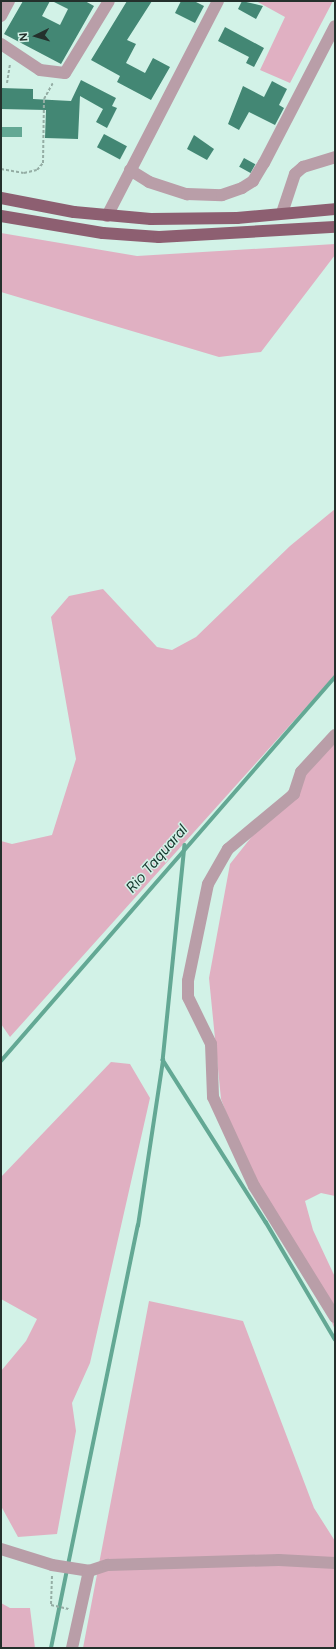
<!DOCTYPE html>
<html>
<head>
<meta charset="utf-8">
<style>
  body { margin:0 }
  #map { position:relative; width:336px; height:1649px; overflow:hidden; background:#d2f2e7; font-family:Figtree,sans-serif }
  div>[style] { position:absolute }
  .green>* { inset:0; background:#e0b0c2 }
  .water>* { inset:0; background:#63a894; transform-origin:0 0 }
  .stream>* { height:3.5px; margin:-1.75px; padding:0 1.75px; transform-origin:1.75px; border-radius:1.75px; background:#63a894 }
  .building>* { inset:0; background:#438774; transform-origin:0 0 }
  .path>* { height:2px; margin-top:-1px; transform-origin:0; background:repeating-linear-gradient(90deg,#94ada4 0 3px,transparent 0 5px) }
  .minor>* { height:12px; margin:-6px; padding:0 6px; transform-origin:6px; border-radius:6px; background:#b99ea8 }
  .major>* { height:12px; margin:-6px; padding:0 6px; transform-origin:6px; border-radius:6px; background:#8d5f71 }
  span { translate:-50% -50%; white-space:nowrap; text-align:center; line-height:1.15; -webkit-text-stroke:3px #d2f2e7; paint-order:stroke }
  .water-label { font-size:15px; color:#15362d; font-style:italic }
  .frame { position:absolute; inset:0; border:2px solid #24302c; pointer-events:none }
  .north { position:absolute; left:16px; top:16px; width:40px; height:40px; -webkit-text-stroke:3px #d2f2e7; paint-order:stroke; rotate:265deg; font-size:11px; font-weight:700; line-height:16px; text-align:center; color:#24302c }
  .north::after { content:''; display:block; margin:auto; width:14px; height:18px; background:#24302c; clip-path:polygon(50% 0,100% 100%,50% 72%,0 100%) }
</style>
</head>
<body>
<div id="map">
  <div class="green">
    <div style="clip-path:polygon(256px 1px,333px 1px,290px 83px,260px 70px,285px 17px)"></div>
    <div style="clip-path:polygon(1px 233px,137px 256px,335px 244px,335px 255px,261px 352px,219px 357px,1px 292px)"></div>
    <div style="clip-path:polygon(335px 509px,335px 675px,10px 1037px,1px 1024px,1px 841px,12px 844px,52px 835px,76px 759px,51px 617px,69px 596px,103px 589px,157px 647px,172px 650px,196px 637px,290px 546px)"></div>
    <div style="clip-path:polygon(335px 732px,335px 1196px,321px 1193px,305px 1201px,313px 1230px,335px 1277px,335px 1330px,314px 1278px,254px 1186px,221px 1099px,209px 978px,230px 864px)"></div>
    <div style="clip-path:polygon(111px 1062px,130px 1064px,150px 1098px,90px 1363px,72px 1403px,76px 1431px,57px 1534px,18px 1537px,1px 1506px,1px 1371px,26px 1341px,37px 1319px,1px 1299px,1px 1177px)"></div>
    <div style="clip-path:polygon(149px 1301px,243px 1321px,314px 1508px,335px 1541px,335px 1648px,83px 1648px)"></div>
    <div style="clip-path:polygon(1px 1603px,10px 1608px,30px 1608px,35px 1648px,1px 1648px)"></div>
  </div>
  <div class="water">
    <div style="left:2px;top:127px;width:20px;height:10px"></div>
  </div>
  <div class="stream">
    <div style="left:185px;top:845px;width:216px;rotate:95.8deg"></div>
    <div style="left:163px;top:1060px;width:192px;rotate:57.6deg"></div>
    <div style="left:266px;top:1222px;width:136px;rotate:59.5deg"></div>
    <div style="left:1px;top:1061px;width:509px;rotate:-48.98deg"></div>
    <div style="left:51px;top:1648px;width:431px;rotate:-78.4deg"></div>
    <div style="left:138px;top:1226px;width:168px;rotate:-81.4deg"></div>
  </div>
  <div class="building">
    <div style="clip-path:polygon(23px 1px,50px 1px,42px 16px,60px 25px,68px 9px,52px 1px,85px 1px,94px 6px,61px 64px,4px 34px)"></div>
    <div style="clip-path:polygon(127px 1px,152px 1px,127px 40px,136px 44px,126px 63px,145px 73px,153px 58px,170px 67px,151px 100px,117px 82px,120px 76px,91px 60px)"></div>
    <div style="clip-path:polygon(181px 1px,194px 1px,204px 6px,195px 23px,175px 13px)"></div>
    <div style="clip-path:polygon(242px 1px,263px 6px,256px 19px,238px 9px)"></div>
    <div style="clip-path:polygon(225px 27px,264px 48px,254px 67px,246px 63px,249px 57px,218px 41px)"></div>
    <div style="clip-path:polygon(81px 80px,116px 98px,112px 106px,117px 108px,107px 128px,96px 122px,103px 109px,80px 96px,78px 139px,45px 138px,46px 110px,1px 109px,1px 88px,33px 89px,33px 99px,71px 101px)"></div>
    <div style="clip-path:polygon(272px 81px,287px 89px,279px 105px,284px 108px,275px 125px,249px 112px,239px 130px,228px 124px,243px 86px,264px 97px)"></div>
    <div style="left:104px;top:134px;width:26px;height:15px;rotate:28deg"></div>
    <div style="clip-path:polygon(194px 135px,214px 149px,207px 160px,187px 149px)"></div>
    <div style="left:244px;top:158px;width:13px;height:10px;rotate:29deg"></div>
  </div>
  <div class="path">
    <div style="left:7px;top:83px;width:19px;rotate:-81deg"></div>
    <div style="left:1px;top:169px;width:23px;rotate:10deg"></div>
    <div style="left:24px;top:173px;width:13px;rotate:-13deg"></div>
    <div style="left:37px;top:170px;width:9px;rotate:-49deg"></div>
    <div style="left:43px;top:163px;width:64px;rotate:-89.1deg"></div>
    <div style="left:44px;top:99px;width:18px;rotate:-61deg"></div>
    <div style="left:52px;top:1576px;width:29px;rotate:92deg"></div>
    <div style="left:51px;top:1605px;width:18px;rotate:13deg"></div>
  </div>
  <div class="minor">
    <div style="left:1px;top:16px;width:17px;rotate:-62deg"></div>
    <div style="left:1px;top:44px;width:47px;rotate:33.7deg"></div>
    <div style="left:40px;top:70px;width:25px;rotate:7deg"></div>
    <div style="left:65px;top:73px;width:84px;rotate:-58.6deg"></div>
    <div style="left:130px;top:170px;width:22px;rotate:32deg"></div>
    <div style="left:149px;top:182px;width:40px;rotate:18deg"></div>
    <div style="left:187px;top:194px;width:35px;rotate:2deg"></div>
    <div style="left:222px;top:195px;width:21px;rotate:-19deg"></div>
    <div style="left:242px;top:188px;width:13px;rotate:-32deg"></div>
    <div style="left:253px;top:181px;width:21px;rotate:-59deg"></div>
    <div style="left:264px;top:163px;width:154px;rotate:-62.6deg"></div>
    <div style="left:282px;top:213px;width:41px;rotate:-71.6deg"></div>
    <div style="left:295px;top:174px;width:11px;rotate:-41deg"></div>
    <div style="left:303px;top:167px;width:34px;rotate:-17deg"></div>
    <div style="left:107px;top:216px;width:242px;rotate:-62.7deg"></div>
    <div style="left:335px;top:735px;width:50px;rotate:132.6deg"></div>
    <div style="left:301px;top:772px;width:23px;rotate:108deg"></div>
    <div style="left:294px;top:794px;width:86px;rotate:140.2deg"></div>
    <div style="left:228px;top:849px;width:40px;rotate:119.7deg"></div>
    <div style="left:208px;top:884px;width:99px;rotate:101.7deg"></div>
    <div style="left:188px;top:981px;width:16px;rotate:90deg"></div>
    <div style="left:188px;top:997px;width:52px;rotate:63.9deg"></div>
    <div style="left:211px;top:1044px;width:53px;rotate:87.8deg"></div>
    <div style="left:213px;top:1097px;width:98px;rotate:65.3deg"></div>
    <div style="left:254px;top:1186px;width:154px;rotate:58.3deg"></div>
    <div style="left:1px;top:1549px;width:53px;rotate:17.4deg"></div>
    <div style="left:52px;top:1565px;width:37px;rotate:9deg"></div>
    <div style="left:89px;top:1571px;width:20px;rotate:-18deg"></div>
    <div style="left:108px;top:1565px;width:171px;rotate:-1.7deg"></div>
    <div style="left:279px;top:1560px;width:56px;rotate:3.1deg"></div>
    <div style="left:72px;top:1648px;width:79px;rotate:-77.6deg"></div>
  </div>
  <div class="major">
    <div style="left:1px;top:198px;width:74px;rotate:10.9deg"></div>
    <div style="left:74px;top:212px;width:77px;rotate:5.2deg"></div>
    <div style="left:151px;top:219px;width:86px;rotate:-0.7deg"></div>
    <div style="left:237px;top:218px;width:98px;rotate:-5.2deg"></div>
    <div style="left:1px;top:216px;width:103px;rotate:9.5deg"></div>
    <div style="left:103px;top:233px;width:56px;rotate:4.1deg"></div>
    <div style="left:159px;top:237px;width:176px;rotate:-3.3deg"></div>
  </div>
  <div class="water-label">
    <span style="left:157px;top:859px;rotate:-49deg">Rio Taquaral</span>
  </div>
  <div class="frame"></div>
  <div class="north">N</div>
</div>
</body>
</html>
